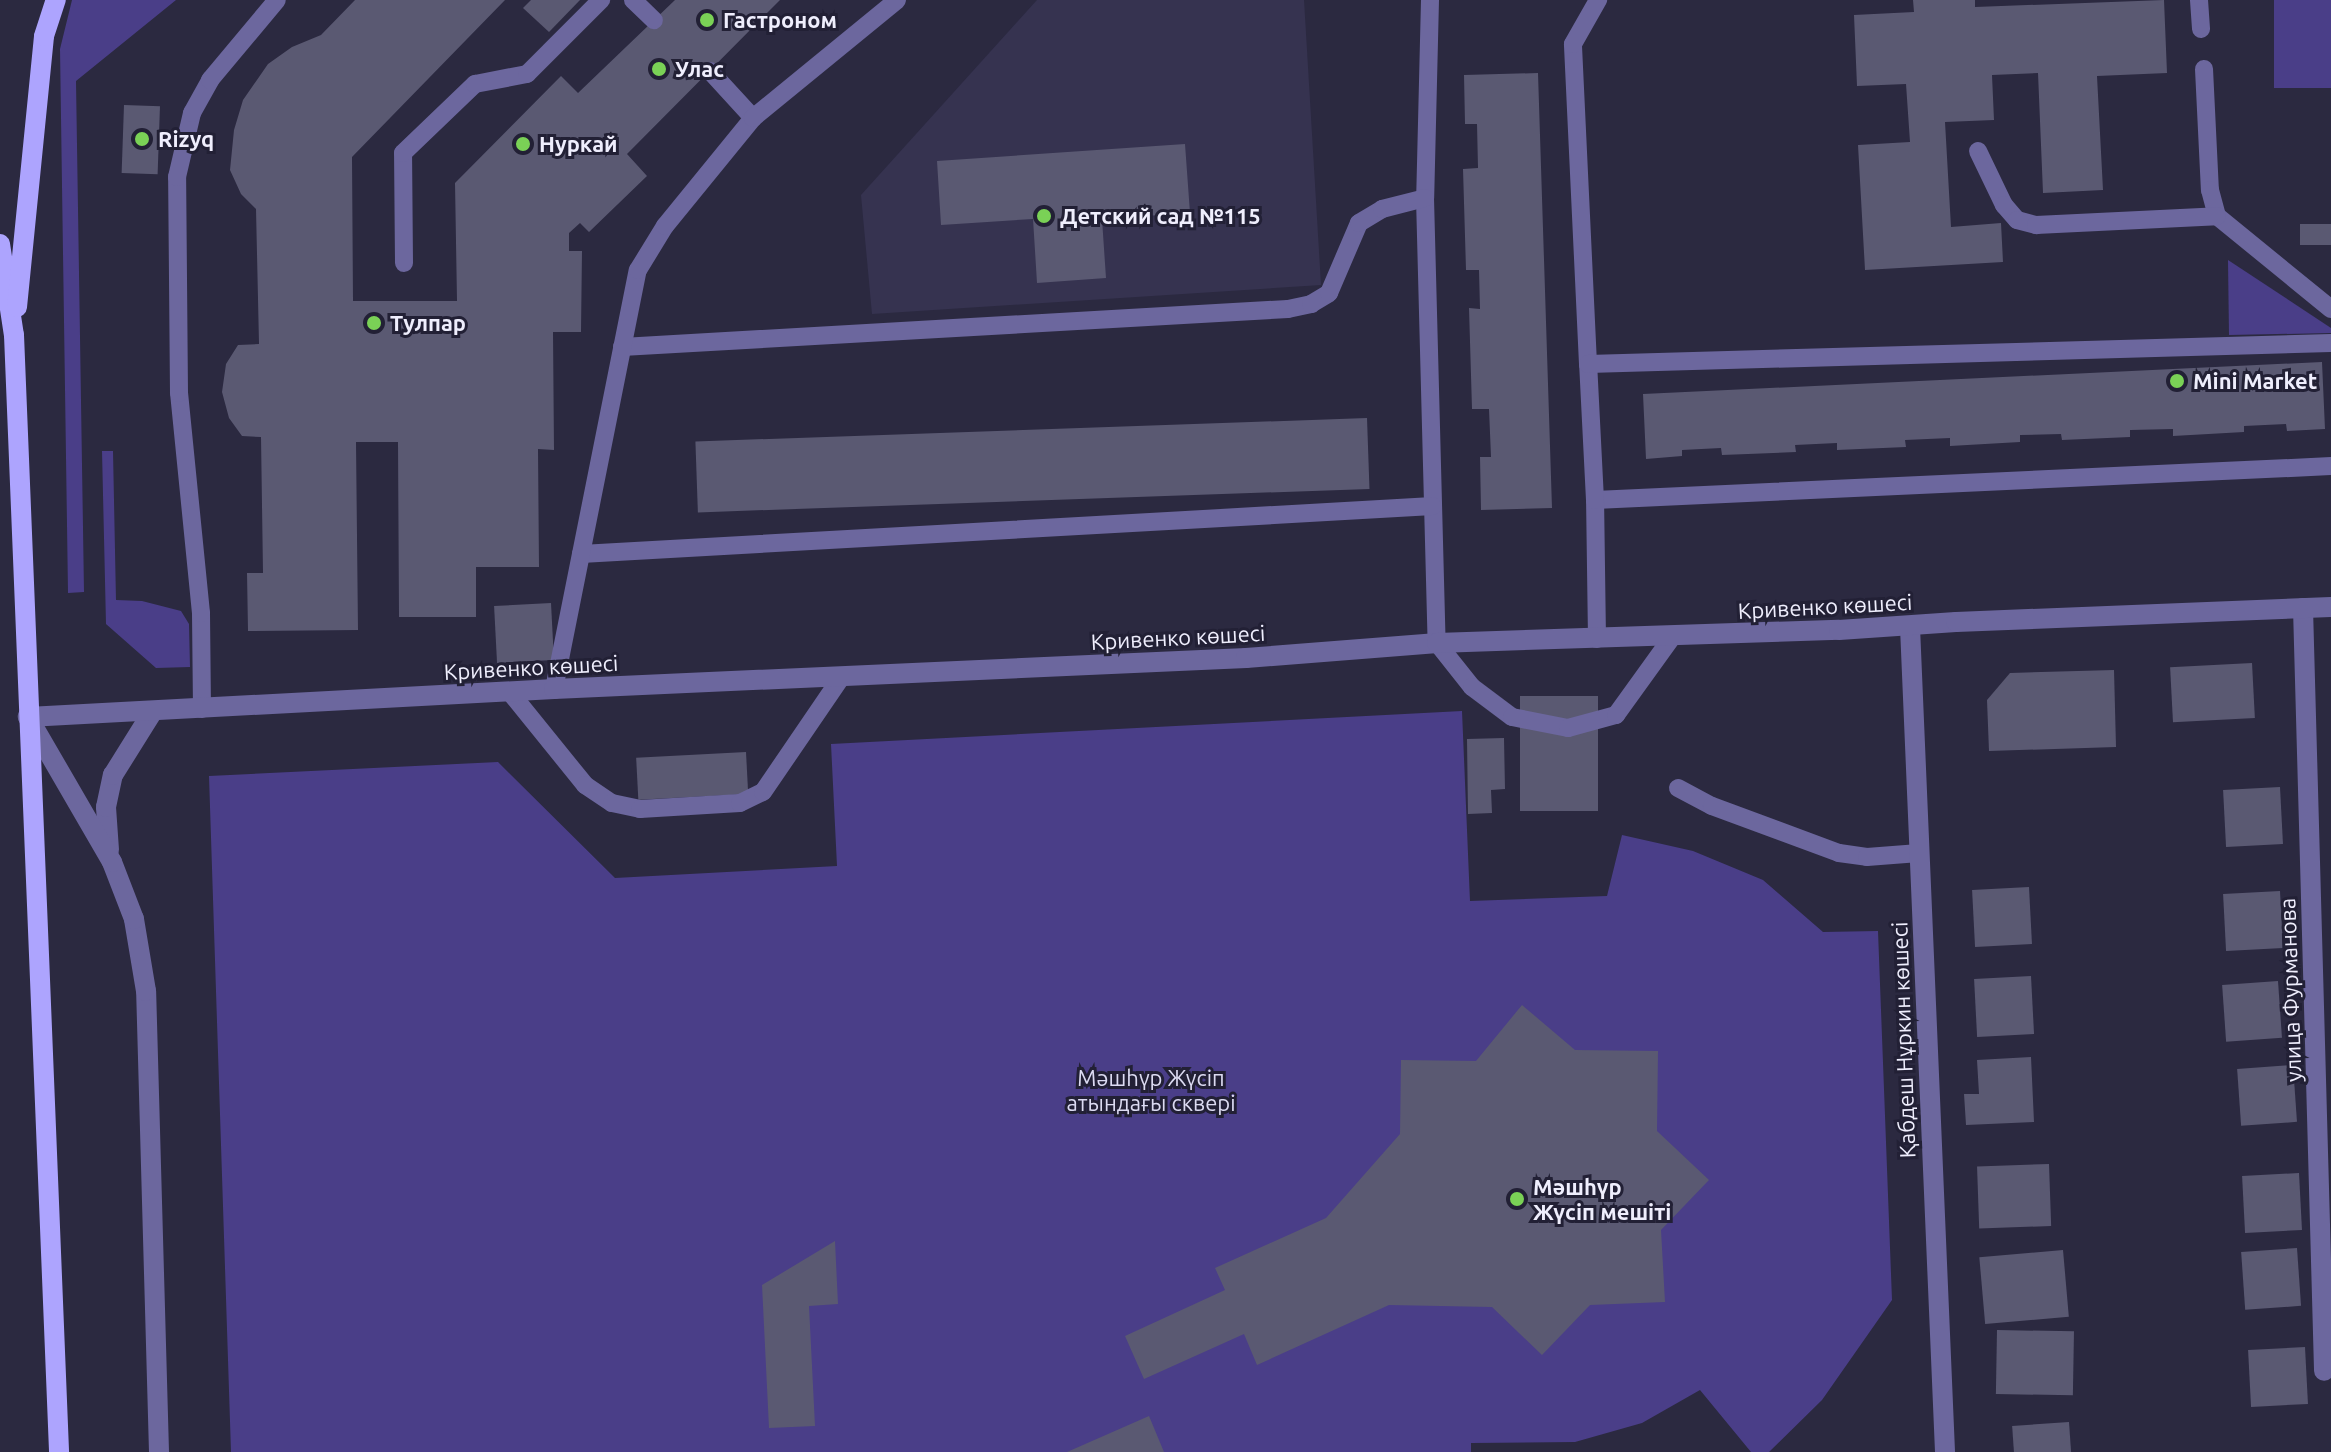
<!DOCTYPE html>
<html>
<head>
<meta charset="utf-8">
<style>
  body { margin:0 }
  #map { position:relative; width:2331px; height:1452px; overflow:hidden; background:#2b2940; font-family:Ubuntu,sans-serif }
  div>[style] { position:absolute }
  .built>* { inset:0; background:#363350 }
  .green>* { inset:0; background:#4a3e88; transform-origin:0 0 }
  .building>* { inset:0; background:#5a5972; transform-origin:0 0 }
  .service>* { height:18px; margin:-9px; padding:0 9px; transform-origin:9px; border-radius:9px; background:#6c679e }
  .minor>* { height:20px; margin:-10px; padding:0 10px; transform-origin:10px; border-radius:10px; background:#6c679e }
  .tertiary>* { height:20px; margin:-10px; padding:0 10px; transform-origin:10px; border-radius:10px; background:#6c679e }
  .primary>* { height:20px; margin:-10px; padding:0 10px; transform-origin:10px; border-radius:10px; background:#ada4fe }
  .dots>* { width:22px; height:22px; translate:-50% -50%; box-sizing:border-box; border:4px solid #222035; border-radius:50% }
  span { translate:-50% -50%; white-space:nowrap; text-align:center; line-height:1.15; -webkit-text-stroke:6px #222035; paint-order:stroke }
  .poi-label { font-size:22px; color:#efeefd; font-weight:700 }
  .left { translate:0 -50%; text-align:left }
  .street-label { font-size:22px; color:#efeefd }
  .park-label { font-size:22px; color:#dcdbf2 }
</style>
</head>
<body>
<div id="map">
  <div class="built">
    <div style="clip-path:polygon(1037px 0,1304px 0,1321px 285px,872px 314px,861px 195px)"></div>
  </div>
  <div class="green">
    <div style="clip-path:polygon(72px 0,176px 0,76px 81px,84px 592px,68px 593px,60px 49px)"></div>
    <div style="left:2274px;top:0;width:57px;height:88px"></div>
    <div style="clip-path:polygon(2228px 260px,2331px 328px,2331px 333px,2229px 335px)"></div>
    <div style="clip-path:polygon(102px 451px,113px 451px,116px 600px,142px 601px,181px 611px,189px 624px,190px 667px,156px 668px,106px 624px)"></div>
    <div style="clip-path:polygon(1462px 711px,1470px 901px,1607px 896px,1622px 835px,1693px 851px,1763px 880px,1823px 932px,1878px 931px,1892px 1300px,1822px 1400px,1769px 1452px,1751px 1452px,1700px 1390px,1642px 1423px,1575px 1442px,1471px 1443px,1471px 1452px,231px 1452px,209px 776px,498px 762px,615px 878px,837px 866px,831px 744px)"></div>
  </div>
  <div class="building">
    <div style="clip-path:polygon(355px 0,505px 0,352px 157px,353px 301px,457px 301px,455px 183px,561px 76px,578px 93px,675px 0,780px 0,627px 154px,647px 176px,589px 232px,580px 223px,569px 233px,569px 251px,582px 251px,581px 332px,553px 332px,554px 450px,538px 449px,539px 567px,476px 567px,476px 617px,399px 617px,398px 442px,356px 442px,358px 630px,248px 631px,247px 573px,263px 573px,261px 437px,242px 436px,229px 418px,222px 392px,226px 364px,238px 345px,259px 344px,256px 209px,241px 194px,230px 170px,234px 130px,243px 100px,268px 64px,292px 47px,321px 35px)"></div>
    <div style="clip-path:polygon(531px 0,580px 0,549px 32px,523px 8px)"></div>
    <div style="clip-path:polygon(1913px 0,1975px 0,1975px 7px,2164px 0,2167px 73px,2097px 76px,2103px 190px,2043px 193px,2038px 73px,1992px 75px,1994px 120px,1945px 122px,1951px 227px,2001px 223px,2003px 262px,1865px 270px,1858px 145px,1910px 142px,1906px 84px,1857px 86px,1854px 15px,1914px 12px)"></div>
    <div style="clip-path:polygon(1538px 73px,1552px 508px,1481px 510px,1480px 457px,1491px 457px,1489px 409px,1472px 409px,1469px 308px,1480px 309px,1479px 270px,1466px 270px,1463px 169px,1478px 168px,1477px 124px,1465px 124px,1464px 75px)"></div>
    <div style="left:124px;top:105px;width:36px;height:68px;rotate:2deg"></div>
    <div style="clip-path:polygon(1185px 144px,1190px 213px,1102px 219px,1106px 278px,1037px 283px,1033px 219px,941px 225px,937px 161px)"></div>
    <div style="left:2331px;top:224px;width:21px;height:31px;rotate:90deg"></div>
    <div style="clip-path:polygon(2322px 362px,2325px 429px,2287px 431px,2286px 424px,2244px 426px,2244px 432px,2173px 436px,2173px 429px,2130px 430px,2130px 437px,2062px 440px,2061px 434px,2020px 435px,2020px 442px,1950px 446px,1950px 438px,1905px 440px,1906px 447px,1837px 450px,1837px 443px,1795px 445px,1796px 452px,1722px 455px,1721px 448px,1682px 450px,1682px 456px,1646px 459px,1643px 394px)"></div>
    <div style="left:1367px;top:418px;width:71px;height:672px;rotate:88deg"></div>
    <div style="left:551px;top:603px;width:57px;height:57px;rotate:87deg"></div>
    <div style="left:2252px;top:663px;width:55px;height:82px;rotate:87deg"></div>
    <div style="clip-path:polygon(2114px 670px,2116px 747px,1989px 751px,1987px 700px,2010px 673px)"></div>
    <div style="left:1520px;top:696px;width:78px;height:115px"></div>
    <div style="clip-path:polygon(1504px 738px,1505px 789px,1491px 790px,1492px 813px,1468px 814px,1467px 739px)"></div>
    <div style="left:746px;top:752px;width:42px;height:110px;rotate:87deg"></div>
    <div style="left:2280px;top:787px;width:57px;height:57px;rotate:87deg"></div>
    <div style="left:2029px;top:887px;width:57px;height:57px;rotate:87deg"></div>
    <div style="left:2280px;top:891px;width:57px;height:57px;rotate:87deg"></div>
    <div style="left:2031px;top:976px;width:58px;height:57px;rotate:87deg"></div>
    <div style="left:2278px;top:981px;width:57px;height:56px;rotate:86deg"></div>
    <div style="clip-path:polygon(1522px 1005px,1575px 1050px,1658px 1051px,1657px 1131px,1709px 1180px,1661px 1230px,1665px 1302px,1590px 1305px,1542px 1355px,1492px 1307px,1389px 1305px,1257px 1365px,1244px 1334px,1144px 1379px,1125px 1336px,1225px 1290px,1215px 1268px,1326px 1218px,1400px 1134px,1401px 1060px,1476px 1061px)"></div>
    <div style="clip-path:polygon(2031px 1057px,2034px 1122px,1966px 1125px,1964px 1094px,1979px 1094px,1977px 1060px)"></div>
    <div style="left:2293px;top:1065px;width:57px;height:56px;rotate:86deg"></div>
    <div style="left:2049px;top:1164px;width:62px;height:72px;rotate:88deg"></div>
    <div style="left:2299px;top:1173px;width:57px;height:57px;rotate:87deg"></div>
    <div style="clip-path:polygon(835px 1241px,838px 1304px,809px 1306px,815px 1426px,769px 1428px,762px 1285px)"></div>
    <div style="left:2297px;top:1248px;width:58px;height:56px;rotate:86deg"></div>
    <div style="left:2063px;top:1250px;width:67px;height:84px;rotate:85deg"></div>
    <div style="left:1997px;top:1330px;width:77px;height:64px;rotate:1deg"></div>
    <div style="left:2305px;top:1347px;width:57px;height:57px;rotate:87deg"></div>
    <div style="clip-path:polygon(1149px 1416px,1164px 1452px,1067px 1452px)"></div>
    <div style="left:2069px;top:1422px;width:30px;height:57px;rotate:86deg"></div>
  </div>
  <div class="service">
    <div style="left:633px;top:0;width:29px;rotate:44deg"></div>
    <div style="left:1430px;top:0;width:198px;rotate:91.4deg"></div>
    <div style="left:1425px;top:198px;width:445px;rotate:88.5deg"></div>
    <div style="left:1437px;top:643px;width:56px;rotate:51.5deg"></div>
    <div style="left:1472px;top:687px;width:50px;rotate:36.9deg"></div>
    <div style="left:1512px;top:717px;width:57px;rotate:11.1deg"></div>
    <div style="left:1568px;top:728px;width:50px;rotate:-15.2deg"></div>
    <div style="left:1616px;top:715px;width:97px;rotate:-54.2deg"></div>
    <div style="left:2199px;top:0;width:29px;rotate:86deg"></div>
    <div style="left:2204px;top:69px;width:121px;rotate:87.2deg"></div>
    <div style="left:2210px;top:190px;width:27px;rotate:75deg"></div>
    <div style="left:2217px;top:216px;width:147px;rotate:39.2deg"></div>
    <div style="left:710px;top:71px;width:64px;rotate:47.5deg"></div>
    <div style="left:1978px;top:151px;width:60px;rotate:64.3deg"></div>
    <div style="left:2004px;top:205px;width:20px;rotate:49deg"></div>
    <div style="left:2017px;top:220px;width:20px;rotate:15deg"></div>
    <div style="left:2036px;top:225px;width:181px;rotate:-2.8deg"></div>
    <div style="left:404px;top:263px;width:110px;rotate:-90.5deg"></div>
    <div style="left:403px;top:153px;width:100px;rotate:-43.8deg"></div>
    <div style="left:475px;top:84px;width:53px;rotate:-10.9deg"></div>
    <div style="left:527px;top:74px;width:105px;rotate:-45deg"></div>
    <div style="left:622px;top:347px;width:667px;rotate:-3.27deg"></div>
    <div style="left:1288px;top:309px;width:24px;rotate:-12deg"></div>
    <div style="left:1311px;top:304px;width:21px;rotate:-31deg"></div>
    <div style="left:1329px;top:293px;width:76px;rotate:-66.8deg"></div>
    <div style="left:1359px;top:223px;width:27px;rotate:-31deg"></div>
    <div style="left:1382px;top:209px;width:44px;rotate:-14.3deg"></div>
    <div style="left:1588px;top:364px;width:320px;rotate:-92.7deg"></div>
    <div style="left:1573px;top:44px;width:51px;rotate:-60.4deg"></div>
    <div style="left:1595px;top:500px;width:737px;rotate:-2.64deg"></div>
    <div style="left:581px;top:554px;width:853px;rotate:-3.22deg"></div>
    <div style="left:1597px;top:639px;width:139px;rotate:-90.8deg"></div>
    <div style="left:1595px;top:500px;width:136px;rotate:-92.9deg"></div>
    <div style="left:1588px;top:364px;width:743px;rotate:-1.62deg"></div>
    <div style="left:554px;top:689px;width:427px;rotate:-78.7deg"></div>
    <div style="left:638px;top:270px;width:52px;rotate:-58.5deg"></div>
    <div style="left:665px;top:226px;width:139px;rotate:-50.8deg"></div>
    <div style="left:753px;top:118px;width:186px;rotate:-39.3deg"></div>
    <div style="left:509px;top:691px;width:121px;rotate:51deg"></div>
    <div style="left:585px;top:785px;width:32px;rotate:34deg"></div>
    <div style="left:612px;top:803px;width:29px;rotate:12deg"></div>
    <div style="left:640px;top:809px;width:100px;rotate:-3.4deg"></div>
    <div style="left:740px;top:803px;width:25px;rotate:-26deg"></div>
    <div style="left:763px;top:792px;width:140px;rotate:-55.7deg"></div>
    <div style="left:202px;top:709px;width:96px;rotate:-90.6deg"></div>
    <div style="left:201px;top:613px;width:221px;rotate:-95.7deg"></div>
    <div style="left:179px;top:393px;width:216px;rotate:-90.5deg"></div>
    <div style="left:177px;top:177px;width:66px;rotate:-76.8deg"></div>
    <div style="left:192px;top:113px;width:38px;rotate:-61deg"></div>
    <div style="left:210px;top:80px;width:104px;rotate:-50.1deg"></div>
    <div style="left:1678px;top:788px;width:38px;rotate:28deg"></div>
    <div style="left:1712px;top:806px;width:135px;rotate:20.3deg"></div>
    <div style="left:1839px;top:853px;width:28px;rotate:8deg"></div>
    <div style="left:1867px;top:857px;width:52px;rotate:-4.4deg"></div>
  </div>
  <div class="minor">
    <div style="left:2303px;top:608px;width:763px;rotate:88.42deg"></div>
    <div style="left:1910px;top:627px;width:826px;rotate:87.57deg"></div>
  </div>
  <div class="tertiary">
    <div style="left:109px;top:850px;width:43px;rotate:-94deg"></div>
    <div style="left:106px;top:807px;width:33px;rotate:-78deg"></div>
    <div style="left:113px;top:775px;width:75px;rotate:-58deg"></div>
    <div style="left:159px;top:1452px;width:461px;rotate:-91.6deg"></div>
    <div style="left:146px;top:991px;width:73px;rotate:-99.5deg"></div>
    <div style="left:134px;top:919px;width:61px;rotate:-111.1deg"></div>
    <div style="left:112px;top:862px;width:168px;rotate:-120.1deg"></div>
    <div style="left:28px;top:717px;width:527px;rotate:-3.05deg"></div>
    <div style="left:554px;top:689px;width:693px;rotate:-2.57deg"></div>
    <div style="left:1246px;top:658px;width:192px;rotate:-4.5deg"></div>
    <div style="left:1437px;top:643px;width:402px;rotate:-1.9deg"></div>
    <div style="left:1839px;top:630px;width:117px;rotate:-3.9deg"></div>
    <div style="left:1956px;top:622px;width:375px;rotate:-2.3deg"></div>
  </div>
  <div class="primary">
    <div style="left:0;top:244px;width:92px;rotate:81.3deg"></div>
    <div style="left:14px;top:335px;width:1118px;rotate:87.69deg"></div>
    <div style="left:17px;top:307px;width:272px;rotate:-84.3deg"></div>
    <div style="left:44px;top:36px;width:38px;rotate:-72deg"></div>
  </div>
  <div class="dots">
    <div style="left:707px;top:20px;background:#7ad156"></div>
    <div style="left:659px;top:69px;background:#7ad156"></div>
    <div style="left:142px;top:139px;background:#7ad156"></div>
    <div style="left:523px;top:144px;background:#7ad156"></div>
    <div style="left:1044px;top:216px;background:#7ad156"></div>
    <div style="left:374px;top:323px;background:#7ad156"></div>
    <div style="left:2177px;top:381px;background:#7ad156"></div>
    <div style="left:1517px;top:1199px;background:#7ad156"></div>
  </div>
  <div class="poi-label">
    <span class="left" style="left:723px;top:20px">Гастроном</span>
    <span class="left" style="left:675px;top:69px">Улас</span>
    <span class="left" style="left:158px;top:139px">Rizyq</span>
    <span class="left" style="left:539px;top:144px">Нуркай</span>
    <span class="left" style="left:1060px;top:216px">Детский сад №115</span>
    <span class="left" style="left:390px;top:323px">Тулпар</span>
    <span class="left" style="left:2193px;top:381px">Mini Market</span>
    <span class="left" style="left:1533px;top:1199px">Мәшһүр<br>Жүсіп мешіті</span>
  </div>
  <div class="street-label">
    <span style="left:1825px;top:606px;rotate:-3deg">Кривенко көшесі</span>
    <span style="left:1178px;top:637px;rotate:-3deg">Кривенко көшесі</span>
    <span style="left:531px;top:667px;rotate:-3deg">Кривенко көшесі</span>
    <span style="left:2290px;top:990px;rotate:-92deg">улица Фурманова</span>
    <span style="left:1903px;top:1040px;rotate:-92deg">Қабдеш Нұркин көшесі</span>
  </div>
  <div class="park-label">
    <span style="left:1151px;top:1090px">Мәшһүр Жүсіп<br>атындағы сквері</span>
  </div>
</div>
</body>
</html>
